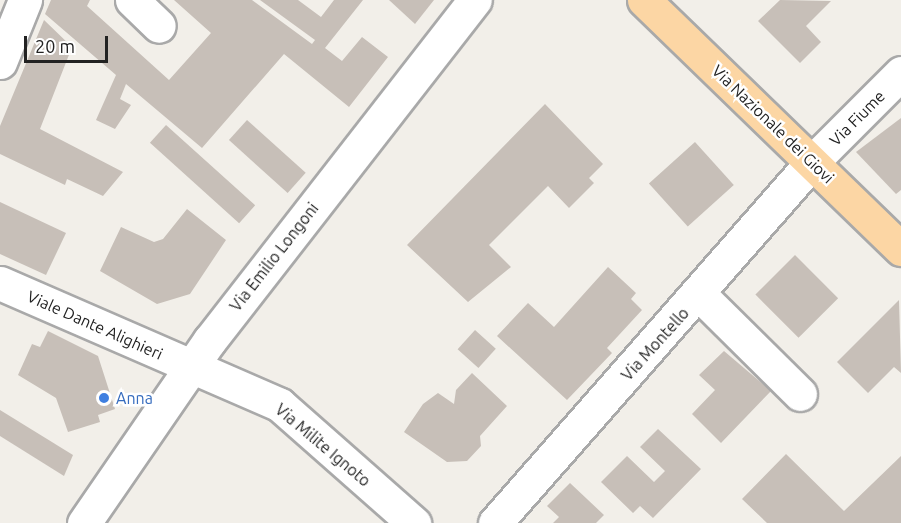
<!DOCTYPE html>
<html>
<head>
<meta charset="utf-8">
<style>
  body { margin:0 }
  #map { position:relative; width:901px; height:523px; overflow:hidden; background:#f2efe9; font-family:Ubuntu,sans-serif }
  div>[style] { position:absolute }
  .building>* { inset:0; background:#c7bfb8; transform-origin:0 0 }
  .roads { filter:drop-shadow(2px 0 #a9a9a9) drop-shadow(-2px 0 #a9a9a9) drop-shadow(0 2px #a9a9a9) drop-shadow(0 -2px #a9a9a9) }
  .minor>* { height:33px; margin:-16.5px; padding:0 16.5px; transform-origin:16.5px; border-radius:16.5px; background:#fff }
  .major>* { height:33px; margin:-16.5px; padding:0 16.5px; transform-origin:16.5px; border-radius:16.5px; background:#fcd6a4 }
  .dots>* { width:16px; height:16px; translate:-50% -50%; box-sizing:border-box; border:3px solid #fff; border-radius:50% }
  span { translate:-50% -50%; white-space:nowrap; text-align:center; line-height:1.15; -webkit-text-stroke:5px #fff; paint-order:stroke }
  .street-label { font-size:16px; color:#222 }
  .shop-label { font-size:16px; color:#366cbe }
  .left { translate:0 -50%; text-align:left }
  .scale { position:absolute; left:24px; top:36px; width:84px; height:27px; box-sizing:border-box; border:3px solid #222; border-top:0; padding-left:8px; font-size:18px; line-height:21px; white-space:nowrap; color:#222; -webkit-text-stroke:4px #fff; paint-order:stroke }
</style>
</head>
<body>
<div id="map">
  <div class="building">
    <div style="clip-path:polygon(51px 0,90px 0,87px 6px,169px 80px,211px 33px,174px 0,252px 0,312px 44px,315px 40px,260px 0,298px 0,321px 17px,334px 0,363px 0,325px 48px,342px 61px,362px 37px,388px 57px,349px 107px,284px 54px,202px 148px,126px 84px,120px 99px,131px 105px,115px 129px,96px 120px,116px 75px,45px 14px)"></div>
    <div style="clip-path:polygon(389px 0,434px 0,415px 24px)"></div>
    <div style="clip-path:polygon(780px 0,831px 1px,806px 26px,821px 42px,800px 63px,758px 21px)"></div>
    <div style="clip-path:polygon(44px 20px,72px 47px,40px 129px,123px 172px,103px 196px,67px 179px,65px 185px,0 154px,0 126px)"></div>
    <div style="clip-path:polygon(545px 104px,603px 164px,589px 178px,594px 183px,569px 208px,548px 186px,489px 245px,511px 267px,468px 302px,407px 245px)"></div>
    <div style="clip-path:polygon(901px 118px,901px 190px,896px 194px,856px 152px)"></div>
    <div style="left:247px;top:120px;width:79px;height:27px;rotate:42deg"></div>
    <div style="left:166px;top:125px;width:120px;height:24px;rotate:42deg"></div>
    <div style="left:695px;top:142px;width:58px;height:62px;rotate:48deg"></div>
    <div style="clip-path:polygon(0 202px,66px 233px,46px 275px,0 254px)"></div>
    <div style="clip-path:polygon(187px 209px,226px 240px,190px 294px,157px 304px,100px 271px,121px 227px,154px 242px,163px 239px)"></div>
    <div style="left:795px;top:255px;width:61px;height:56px;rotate:45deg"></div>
    <div style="clip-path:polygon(608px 267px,636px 293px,631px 299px,642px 310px,607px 348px,612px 353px,567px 400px,497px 336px,528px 303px,554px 327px)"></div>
    <div style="clip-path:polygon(899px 300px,901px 373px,894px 367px,868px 393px,837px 362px)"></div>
    <div style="left:475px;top:330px;width:28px;height:26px;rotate:42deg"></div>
    <div style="clip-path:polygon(48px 331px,98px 356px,115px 409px,98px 415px,100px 422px,68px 432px,56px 398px,18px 375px,32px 344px,40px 347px)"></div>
    <div style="clip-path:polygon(724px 351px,771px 391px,721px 443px,692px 414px,715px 390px,699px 375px)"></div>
    <div style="clip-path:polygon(472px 373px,507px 406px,480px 436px,481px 446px,467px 461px,447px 462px,404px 432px,423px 404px,438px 393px,454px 404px,456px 390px)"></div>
    <div style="clip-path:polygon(0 410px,73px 455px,64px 476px,0 436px)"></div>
    <div style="clip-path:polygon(658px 429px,701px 469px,653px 518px,640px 506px,633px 513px,601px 482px,627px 456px,654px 482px,665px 471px,640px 447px)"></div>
    <div style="clip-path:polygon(786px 454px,844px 511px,901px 456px,901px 523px,767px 523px,742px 499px)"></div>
    <div style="clip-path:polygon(570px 483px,604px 515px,596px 523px,553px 523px,559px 517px,547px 506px)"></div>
  </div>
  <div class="roads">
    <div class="minor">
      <div style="left:132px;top:0;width:37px;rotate:44deg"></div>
      <div style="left:0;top:62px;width:67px;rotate:-68deg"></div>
      <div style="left:0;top:283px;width:305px;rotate:23.5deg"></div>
      <div style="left:280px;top:405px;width:179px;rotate:41.4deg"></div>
      <div style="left:699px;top:294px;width:142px;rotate:44.7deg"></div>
      <div style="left:84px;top:523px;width:222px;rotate:-55.5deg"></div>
      <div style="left:210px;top:340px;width:431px;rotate:-52.1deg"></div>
      <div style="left:495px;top:523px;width:480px;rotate:-48.7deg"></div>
      <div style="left:812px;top:162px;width:126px;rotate:-45deg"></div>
    </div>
    <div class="major">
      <div style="left:644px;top:0;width:358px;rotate:44.1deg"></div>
    </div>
  </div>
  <div class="dots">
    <div style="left:104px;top:398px;background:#3f7fe0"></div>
  </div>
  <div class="street-label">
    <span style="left:857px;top:118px;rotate:-45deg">Via Fiume</span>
    <span style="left:773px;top:124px;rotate:44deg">Via Nazionale dei Giovi</span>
    <span style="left:274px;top:257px;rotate:-52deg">Via Emilio Longoni</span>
    <span style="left:95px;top:325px;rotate:24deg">Viale Dante Alighieri</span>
    <span style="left:655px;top:344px;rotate:-48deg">Via Montello</span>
    <span style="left:323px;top:445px;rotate:40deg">Via Milite Ignoto</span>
  </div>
  <div class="shop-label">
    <span class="left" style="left:116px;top:398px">Anna</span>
  </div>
  <div class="scale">20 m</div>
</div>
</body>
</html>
